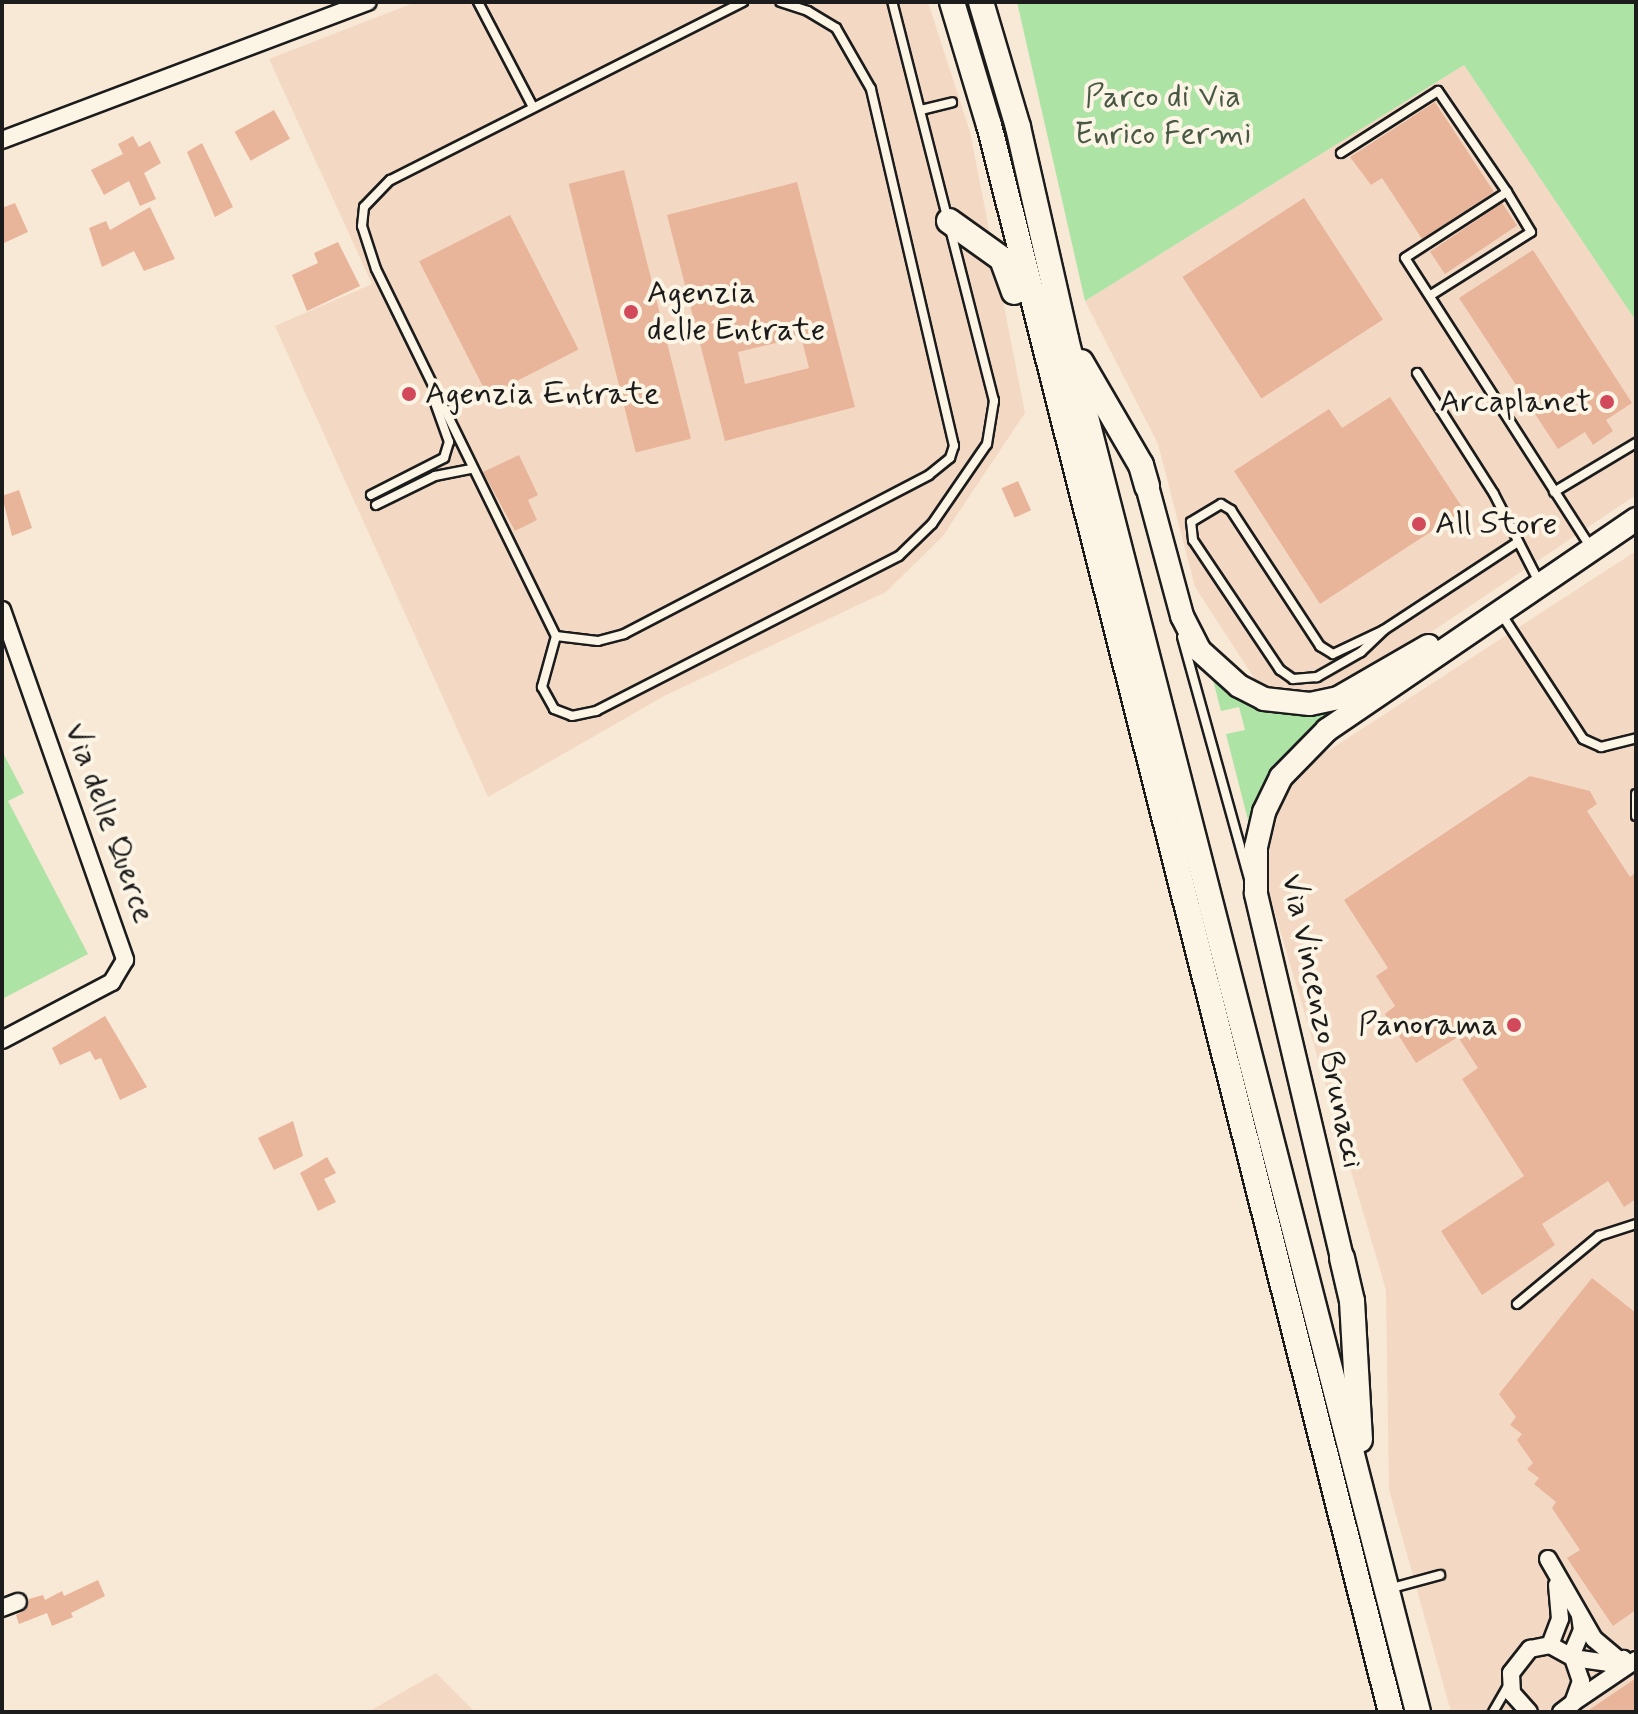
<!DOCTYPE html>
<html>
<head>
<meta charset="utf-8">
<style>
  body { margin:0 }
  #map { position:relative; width:1638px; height:1714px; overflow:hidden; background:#f8e8d6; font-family:Mynerve,sans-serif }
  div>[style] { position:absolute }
  .built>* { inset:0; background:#f3d9c4 }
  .green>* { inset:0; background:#aee3a6 }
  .building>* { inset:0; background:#e8b59a; transform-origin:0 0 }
  .roads { filter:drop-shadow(2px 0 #1c1c1c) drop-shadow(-2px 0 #1c1c1c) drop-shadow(0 2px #1c1c1c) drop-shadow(0 -2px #1c1c1c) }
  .lane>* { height:8px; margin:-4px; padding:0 4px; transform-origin:4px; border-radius:4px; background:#fcf5e5 }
  .street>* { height:16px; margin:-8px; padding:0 8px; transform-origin:8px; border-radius:8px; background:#fcf5e5 }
  .secondary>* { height:22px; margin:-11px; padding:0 11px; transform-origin:11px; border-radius:11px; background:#fcf5e5 }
  .primary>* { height:24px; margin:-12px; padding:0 12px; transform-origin:12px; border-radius:12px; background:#fcf5e5 }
  .dots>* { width:22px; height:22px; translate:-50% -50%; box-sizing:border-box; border:4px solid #fcf5e5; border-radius:50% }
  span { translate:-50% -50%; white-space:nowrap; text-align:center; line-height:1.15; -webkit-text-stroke:8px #fcf5e5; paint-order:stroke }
  .park-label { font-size:32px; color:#485845 }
  .poi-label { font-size:32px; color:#1c1c1c }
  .left { translate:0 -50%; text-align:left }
  .right { translate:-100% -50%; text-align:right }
  .street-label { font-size:32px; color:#1c1c1c }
  .frame { position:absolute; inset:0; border:4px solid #1c1c1c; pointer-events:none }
</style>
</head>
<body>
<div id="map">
  <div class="built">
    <div style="clip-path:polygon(416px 2px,928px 2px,970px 132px,1025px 413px,943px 536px,886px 592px,666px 695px,488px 797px,275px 326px,372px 284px,269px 59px)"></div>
    <div style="clip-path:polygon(1464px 65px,1636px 321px,1636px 495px,1364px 677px,1308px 694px,1277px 693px,1256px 681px,1195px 587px,1158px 444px,1085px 301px)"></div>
    <div style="clip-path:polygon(1636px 551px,1636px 1712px,1451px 1712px,1389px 1490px,1386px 1290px,1265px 879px,1276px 810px,1308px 759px,1331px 749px)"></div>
    <div style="clip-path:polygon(436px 1673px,475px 1712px,368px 1712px)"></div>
  </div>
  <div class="green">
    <div style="clip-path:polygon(1017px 2px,1636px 2px,1636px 321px,1464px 65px,1085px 301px)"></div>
    <div style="clip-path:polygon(1212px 676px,1342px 707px,1250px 828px,1226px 734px,1245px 730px,1239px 707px,1221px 711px)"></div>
    <div style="clip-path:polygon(2px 751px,24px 793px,8px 801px,88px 954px,2px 999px)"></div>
  </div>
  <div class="building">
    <div style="clip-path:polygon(1435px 102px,1494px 192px,1422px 239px,1382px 178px,1371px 185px,1350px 157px)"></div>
    <div style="left:274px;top:110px;width:33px;height:45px;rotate:61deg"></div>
    <div style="clip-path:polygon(133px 136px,139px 147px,150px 141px,161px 163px,144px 173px,156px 199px,140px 206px,129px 181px,104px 195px,91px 170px,123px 154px,118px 144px)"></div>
    <div style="clip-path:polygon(202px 143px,233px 207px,215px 217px,187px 152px)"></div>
    <div style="left:624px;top:170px;width:277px;height:57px;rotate:76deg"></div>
    <div style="clip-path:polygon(evenodd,797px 182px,855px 407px,725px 441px,667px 215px,797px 182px,801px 337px,809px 368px,745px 384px,738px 352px,801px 337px)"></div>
    <div style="left:1304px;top:198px;width:145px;height:145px;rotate:57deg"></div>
    <div style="clip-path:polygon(15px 203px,28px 232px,2px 244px,2px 208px)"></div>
    <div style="left:1502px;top:203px;width:27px;height:87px;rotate:56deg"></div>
    <div style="clip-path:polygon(150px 207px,175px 259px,144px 271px,134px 251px,102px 267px,89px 228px,106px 221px,110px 230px)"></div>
    <div style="left:510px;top:215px;width:151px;height:102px;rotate:63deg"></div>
    <div style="clip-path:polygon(338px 242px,360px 286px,307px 311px,292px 275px,318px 263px,314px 253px)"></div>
    <div style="clip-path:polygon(1533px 250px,1632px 403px,1606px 420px,1613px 431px,1593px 445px,1585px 432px,1558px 449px,1459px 298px)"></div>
    <div style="clip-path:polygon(1390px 397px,1464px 510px,1320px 604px,1234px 471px,1329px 409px,1342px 428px)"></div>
    <div style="clip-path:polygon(519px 455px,538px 495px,528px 500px,537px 520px,515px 531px,483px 472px)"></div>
    <div style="left:1018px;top:481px;width:32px;height:18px;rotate:66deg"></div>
    <div style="clip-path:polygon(19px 490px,32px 528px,12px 536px,2px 496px)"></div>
    <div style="clip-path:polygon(1530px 776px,1590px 791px,1597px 804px,1587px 811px,1630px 877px,1636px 872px,1636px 1199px,1624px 1207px,1608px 1181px,1542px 1224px,1555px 1245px,1482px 1295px,1441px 1231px,1524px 1176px,1462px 1079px,1478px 1068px,1458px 1037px,1416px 1063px,1385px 1014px,1395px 1006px,1376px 976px,1388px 968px,1344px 900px)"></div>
    <div style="clip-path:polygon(105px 1016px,147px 1087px,120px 1100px,101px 1058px,95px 1060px,90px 1051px,60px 1065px,52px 1048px)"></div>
    <div style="clip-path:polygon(293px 1121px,303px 1156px,274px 1170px,258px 1138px)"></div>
    <div style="clip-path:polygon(327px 1157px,336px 1173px,324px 1179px,336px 1202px,318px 1211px,300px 1173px)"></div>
    <div style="clip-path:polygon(1592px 1278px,1636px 1313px,1636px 1610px,1613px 1626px,1567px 1558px,1580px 1550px,1552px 1508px,1556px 1502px,1534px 1484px,1539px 1478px,1527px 1469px,1533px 1463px,1517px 1440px,1522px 1434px,1510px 1425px,1516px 1417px,1499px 1394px)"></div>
    <div style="clip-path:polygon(98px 1580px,105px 1596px,71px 1613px,73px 1617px,52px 1626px,47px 1613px,19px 1624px,16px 1615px,26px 1610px,29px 1599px,43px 1595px,45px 1600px,62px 1591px,64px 1596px)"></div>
    <div style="clip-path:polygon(1636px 1678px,1636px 1712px,1586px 1712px)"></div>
  </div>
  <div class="roads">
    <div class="lane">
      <div style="left:478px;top:2px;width:119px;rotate:62.4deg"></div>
      <div style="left:743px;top:2px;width:395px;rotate:153.2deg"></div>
      <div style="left:390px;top:180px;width:37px;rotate:134deg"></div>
      <div style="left:364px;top:207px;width:19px;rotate:96deg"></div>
      <div style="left:362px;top:226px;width:45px;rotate:72deg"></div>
      <div style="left:376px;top:269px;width:409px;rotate:63.9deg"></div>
      <div style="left:556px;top:636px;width:42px;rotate:6.8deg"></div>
      <div style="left:598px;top:641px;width:27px;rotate:-15deg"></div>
      <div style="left:624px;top:634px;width:344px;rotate:-27.5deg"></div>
      <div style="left:929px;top:475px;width:27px;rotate:-39deg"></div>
      <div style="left:950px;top:458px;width:13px;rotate:-72deg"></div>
      <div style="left:954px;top:446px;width:367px;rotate:-103.1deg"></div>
      <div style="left:871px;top:89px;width:70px;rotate:-119.8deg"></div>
      <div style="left:836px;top:28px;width:33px;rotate:-149deg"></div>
      <div style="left:808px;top:11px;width:29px;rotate:-162deg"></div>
      <div style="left:921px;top:110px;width:32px;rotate:-14deg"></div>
      <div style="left:1341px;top:153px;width:115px;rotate:-32.6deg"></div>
      <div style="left:1438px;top:91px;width:122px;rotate:55.7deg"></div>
      <div style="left:1507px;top:192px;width:121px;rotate:147.1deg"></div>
      <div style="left:1405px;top:258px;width:345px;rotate:57.3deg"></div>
      <div style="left:1431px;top:295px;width:118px;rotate:-32.2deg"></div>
      <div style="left:1531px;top:232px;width:47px;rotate:-121deg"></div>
      <div style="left:1417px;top:373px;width:143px;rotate:57.5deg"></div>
      <div style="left:1494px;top:494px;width:99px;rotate:62.9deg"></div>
      <div style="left:1554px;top:492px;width:96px;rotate:-30.9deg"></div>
      <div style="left:371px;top:495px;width:82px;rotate:-26.9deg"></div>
      <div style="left:444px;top:458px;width:17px;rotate:-73deg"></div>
      <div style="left:449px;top:442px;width:45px;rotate:-109.7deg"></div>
      <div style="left:376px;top:505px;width:66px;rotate:-26.2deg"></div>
      <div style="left:435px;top:476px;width:37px;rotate:-11deg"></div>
      <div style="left:1502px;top:615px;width:148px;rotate:56.8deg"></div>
      <div style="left:1583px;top:739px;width:20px;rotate:24deg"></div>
      <div style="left:1601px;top:747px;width:36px;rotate:-14deg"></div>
      <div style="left:1384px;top:630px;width:32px;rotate:136deg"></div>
      <div style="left:1361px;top:652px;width:51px;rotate:150.4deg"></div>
      <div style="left:1317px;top:677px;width:24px;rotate:175deg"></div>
      <div style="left:1293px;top:679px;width:16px;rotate:-145deg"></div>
      <div style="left:1280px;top:670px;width:156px;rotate:-123.8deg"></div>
      <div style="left:1193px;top:540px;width:18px;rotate:-96deg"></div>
      <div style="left:1191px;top:522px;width:35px;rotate:-31deg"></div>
      <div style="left:1221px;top:504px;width:12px;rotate:31deg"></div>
      <div style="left:1231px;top:510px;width:163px;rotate:56.8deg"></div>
      <div style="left:1320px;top:646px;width:15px;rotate:32deg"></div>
      <div style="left:1333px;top:654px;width:56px;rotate:-25.2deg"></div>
      <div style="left:1384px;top:630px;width:160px;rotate:-33.3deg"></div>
      <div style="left:556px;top:636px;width:53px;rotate:105.4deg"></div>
      <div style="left:542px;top:687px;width:25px;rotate:61deg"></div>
      <div style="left:554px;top:709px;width:19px;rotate:21deg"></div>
      <div style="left:572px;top:716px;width:25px;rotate:-12deg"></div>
      <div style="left:596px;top:711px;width:340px;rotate:-27.1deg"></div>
      <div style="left:899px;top:556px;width:46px;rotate:-44.1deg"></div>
      <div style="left:932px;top:524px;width:97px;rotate:-55.5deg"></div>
      <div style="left:987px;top:444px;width:44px;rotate:-80.8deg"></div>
      <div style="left:994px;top:401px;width:412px;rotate:-104.3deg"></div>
      <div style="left:1182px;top:637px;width:250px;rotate:74.5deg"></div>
      <div style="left:1636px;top:794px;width:22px;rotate:90deg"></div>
      <div style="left:1517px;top:1304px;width:107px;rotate:-39.7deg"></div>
      <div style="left:1599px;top:1236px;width:39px;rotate:-18deg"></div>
      <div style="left:1388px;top:1589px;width:54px;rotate:-15.1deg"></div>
      <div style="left:1493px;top:1712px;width:32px;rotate:-60deg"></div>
    </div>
    <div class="street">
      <div style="left:2px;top:140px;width:391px;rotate:-20.7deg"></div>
      <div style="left:2px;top:610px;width:371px;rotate:70.6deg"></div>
      <div style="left:125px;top:960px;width:26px;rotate:121deg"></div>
      <div style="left:112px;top:982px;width:124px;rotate:152.2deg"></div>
      <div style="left:1548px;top:1559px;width:92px;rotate:60.1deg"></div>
      <div style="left:1594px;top:1639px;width:33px;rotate:40deg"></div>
      <div style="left:2px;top:1608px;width:17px;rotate:-21deg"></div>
      <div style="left:1550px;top:1645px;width:28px;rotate:-69deg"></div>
      <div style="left:1560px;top:1619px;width:34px;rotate:-95deg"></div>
      <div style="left:1571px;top:1656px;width:28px;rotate:-67deg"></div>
      <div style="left:1582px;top:1630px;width:14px;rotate:-98deg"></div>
      <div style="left:1573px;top:1658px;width:35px;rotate:8deg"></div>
      <div style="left:1608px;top:1663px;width:16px;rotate:-15deg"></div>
      <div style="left:1574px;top:1702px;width:75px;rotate:-34.1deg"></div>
      <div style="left:1529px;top:1712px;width:25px;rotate:-132deg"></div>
      <div style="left:1512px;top:1693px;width:20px;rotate:-93deg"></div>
      <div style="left:1511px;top:1673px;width:31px;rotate:-52deg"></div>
      <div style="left:1530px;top:1649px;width:20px;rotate:-11deg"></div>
      <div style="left:1550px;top:1645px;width:26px;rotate:29deg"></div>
      <div style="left:1573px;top:1658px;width:24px;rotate:71deg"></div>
      <div style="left:1581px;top:1681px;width:23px;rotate:110deg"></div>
      <div style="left:1573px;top:1703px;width:15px;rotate:143deg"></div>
    </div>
    <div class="secondary">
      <div style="left:1147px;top:486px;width:135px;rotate:74.9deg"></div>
      <div style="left:1182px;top:616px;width:38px;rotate:63deg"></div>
      <div style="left:1199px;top:650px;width:54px;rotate:42deg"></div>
      <div style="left:1239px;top:686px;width:28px;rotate:27deg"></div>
      <div style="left:1264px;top:699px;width:46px;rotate:6.2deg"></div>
      <div style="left:1310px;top:704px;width:29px;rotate:-12deg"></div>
      <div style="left:1338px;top:698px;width:104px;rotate:-30deg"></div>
      <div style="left:1342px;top:1258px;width:375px;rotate:-103.3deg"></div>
      <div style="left:1256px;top:893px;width:46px;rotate:-90deg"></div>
      <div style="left:1256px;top:847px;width:36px;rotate:-77deg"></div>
      <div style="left:1264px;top:812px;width:39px;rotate:-64deg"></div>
      <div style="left:1281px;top:777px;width:66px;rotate:-45.6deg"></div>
      <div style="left:1327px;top:730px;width:374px;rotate:-34.3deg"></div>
    </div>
    <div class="primary">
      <div style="left:952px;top:2px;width:128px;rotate:73.3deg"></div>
      <div style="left:989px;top:125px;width:1637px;rotate:75.79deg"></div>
      <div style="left:981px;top:2px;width:130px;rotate:73.5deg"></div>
      <div style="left:1018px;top:127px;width:217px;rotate:77.2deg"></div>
      <div style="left:1066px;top:339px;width:1417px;rotate:75.62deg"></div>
      <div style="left:949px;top:221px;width:65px;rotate:35.6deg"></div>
      <div style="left:1002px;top:259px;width:35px;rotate:70deg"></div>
      <div style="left:1081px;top:362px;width:119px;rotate:59.8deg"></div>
      <div style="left:1141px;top:465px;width:22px;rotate:74deg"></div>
      <div style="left:1342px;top:1258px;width:44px;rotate:76.9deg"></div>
      <div style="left:1352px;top:1301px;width:139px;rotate:86.7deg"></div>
    </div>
  </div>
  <div class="dots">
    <div style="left:631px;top:312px;background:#d1495b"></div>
    <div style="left:409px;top:394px;background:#d1495b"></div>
    <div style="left:1607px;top:402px;background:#d1495b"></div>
    <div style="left:1419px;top:524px;background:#d1495b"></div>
    <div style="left:1514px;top:1025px;background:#d1495b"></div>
  </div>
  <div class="park-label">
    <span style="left:1163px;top:116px">Parco di Via<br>Enrico Fermi</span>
  </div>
  <div class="poi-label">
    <span class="left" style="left:647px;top:312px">Agenzia<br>delle Entrate</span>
    <span class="left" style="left:425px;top:394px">Agenzia Entrate</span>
    <span class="right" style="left:1591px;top:402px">Arcaplanet</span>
    <span class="left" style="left:1435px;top:524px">All Store</span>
    <span class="right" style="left:1498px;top:1025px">Panorama</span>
  </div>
  <div class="street-label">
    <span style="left:109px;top:823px;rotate:70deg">Via delle Querce</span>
    <span style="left:1322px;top:1021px;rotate:78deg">Via Vincenzo Brunacci</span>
  </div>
  <div class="frame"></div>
</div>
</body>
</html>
